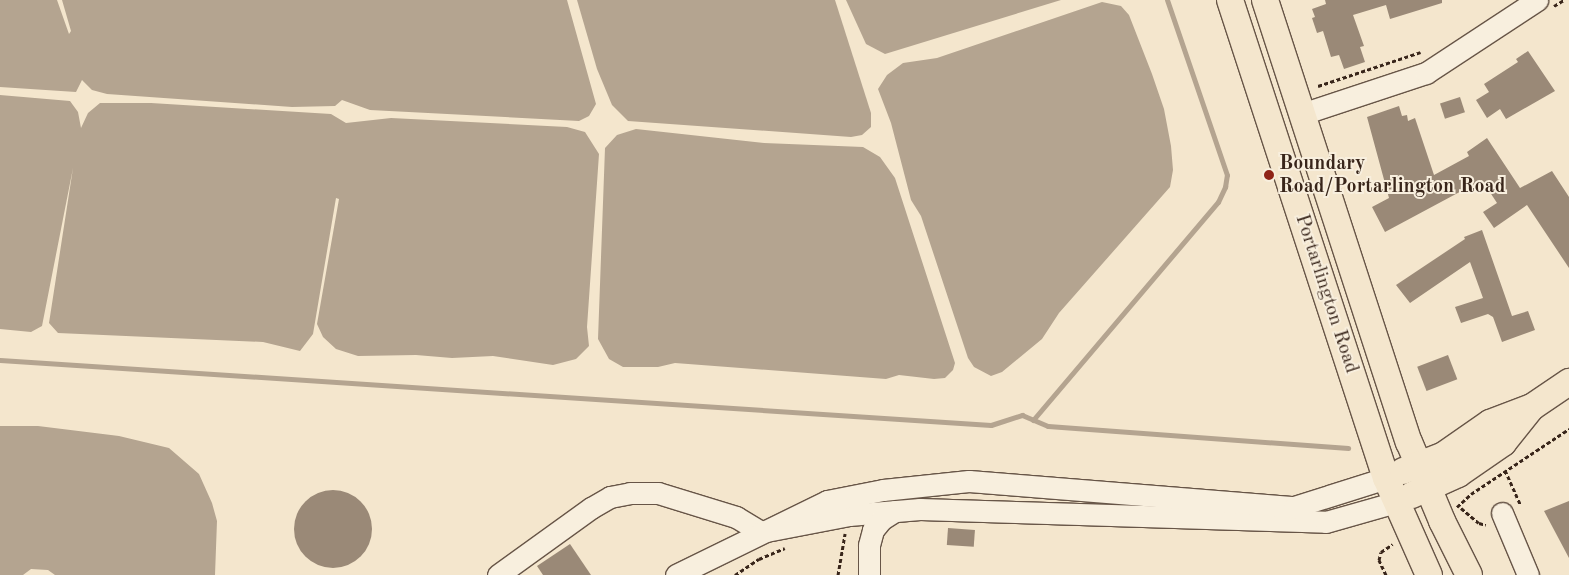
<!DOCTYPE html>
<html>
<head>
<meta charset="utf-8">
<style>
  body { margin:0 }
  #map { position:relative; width:1569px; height:575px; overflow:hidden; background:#f4e6cd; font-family:"Old Standard TT",serif }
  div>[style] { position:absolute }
  .water>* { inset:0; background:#b4a490 }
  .stream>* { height:5px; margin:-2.5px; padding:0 2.5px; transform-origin:2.5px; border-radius:2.5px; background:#b4a490 }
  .building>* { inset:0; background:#9a8977; transform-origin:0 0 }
  .round { border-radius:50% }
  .path>* { height:3px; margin-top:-1.5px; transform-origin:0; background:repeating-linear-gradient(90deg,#38251a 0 4px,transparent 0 6.5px) }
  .roads { filter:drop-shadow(1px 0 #675547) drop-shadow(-1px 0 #675547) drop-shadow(0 1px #675547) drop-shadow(0 -1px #675547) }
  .minor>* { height:21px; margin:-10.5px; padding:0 10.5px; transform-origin:10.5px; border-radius:10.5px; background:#f8efde }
  .major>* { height:26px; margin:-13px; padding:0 13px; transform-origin:13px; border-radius:13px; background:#f4e6cd }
  .dots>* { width:14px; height:14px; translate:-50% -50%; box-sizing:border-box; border:2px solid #f8efde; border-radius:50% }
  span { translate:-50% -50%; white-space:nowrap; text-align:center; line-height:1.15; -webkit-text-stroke:4px #f8efde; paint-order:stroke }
  .poi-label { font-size:20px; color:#38251a; font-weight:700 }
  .left { translate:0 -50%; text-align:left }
  .street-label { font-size:20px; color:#38251a }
</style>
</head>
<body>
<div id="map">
  <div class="water">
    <div style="clip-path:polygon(0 0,57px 0,69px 34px,71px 31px,62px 0,567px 0,596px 104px,589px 116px,579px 121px,370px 110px,342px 100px,335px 106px,292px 107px,107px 94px,92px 90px,82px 80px,76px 92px,0 87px)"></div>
    <div style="clip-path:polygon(577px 0,835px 0,871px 113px,871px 127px,862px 135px,851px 137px,628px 121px,612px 105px,597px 69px)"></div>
    <div style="clip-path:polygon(846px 0,1061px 0,885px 54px,866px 44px)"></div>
    <div style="clip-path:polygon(1102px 2px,1121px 6px,1129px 15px,1152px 74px,1164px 109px,1171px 146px,1173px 170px,1170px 187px,1059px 313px,1042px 339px,1002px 372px,991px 376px,974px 367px,968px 358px,921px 216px,911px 200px,891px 123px,878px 89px,887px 75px,903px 63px,937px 58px)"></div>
    <div style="clip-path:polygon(0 95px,70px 101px,78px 112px,81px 128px,88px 113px,100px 103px,151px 103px,331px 114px,346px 123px,391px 118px,567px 127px,585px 132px,599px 154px,587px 327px,589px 346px,576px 359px,553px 365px,493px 356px,452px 358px,416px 355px,358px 356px,336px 349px,323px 337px,317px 324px,339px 199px,336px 198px,313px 334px,300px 351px,263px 342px,58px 333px,49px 323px,73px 168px,42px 326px,31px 332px,0 329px)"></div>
    <div style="clip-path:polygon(636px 129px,764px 143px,863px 147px,880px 157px,895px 178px,955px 363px,953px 370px,945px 378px,934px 379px,899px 375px,886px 379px,675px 363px,658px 367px,623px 367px,609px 359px,598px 339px,605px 148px,617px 135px)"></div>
    <div style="clip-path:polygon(0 426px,38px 426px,119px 436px,169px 448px,199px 474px,212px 503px,217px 521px,215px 575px,55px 575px,48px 570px,31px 569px,23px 575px,0 575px)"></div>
  </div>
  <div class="stream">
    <div style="left:0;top:360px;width:993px;rotate:3.75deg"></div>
    <div style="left:991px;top:425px;width:33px;rotate:-18deg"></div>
    <div style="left:1022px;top:415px;width:28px;rotate:23deg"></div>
    <div style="left:1048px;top:426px;width:301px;rotate:4.2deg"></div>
    <div style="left:1033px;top:420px;width:286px;rotate:-49.7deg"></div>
    <div style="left:1218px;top:202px;width:17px;rotate:-65deg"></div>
    <div style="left:1225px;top:187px;width:12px;rotate:-81deg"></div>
    <div style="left:1227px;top:175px;width:185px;rotate:-108.9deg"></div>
  </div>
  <div class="building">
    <div style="clip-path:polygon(1325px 0,1442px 0,1442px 3px,1390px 19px,1386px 5px,1353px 15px,1364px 46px,1360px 47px,1365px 62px,1344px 69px,1339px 55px,1331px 57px,1323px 31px,1317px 33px,1312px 18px,1315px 17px,1312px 9px,1326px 4px)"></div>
    <div style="clip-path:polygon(1528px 51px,1555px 91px,1506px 119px,1500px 109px,1487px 118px,1476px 100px,1489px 92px,1484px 84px,1518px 62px,1516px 59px)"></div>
    <div style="left:1460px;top:97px;width:16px;height:21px;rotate:72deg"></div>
    <div style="clip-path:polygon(1399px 106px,1402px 116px,1407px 115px,1408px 121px,1415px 118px,1434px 175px,1469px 156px,1467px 152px,1487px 138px,1520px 188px,1552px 171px,1569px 197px,1569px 268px,1527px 205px,1494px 228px,1483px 212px,1497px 203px,1482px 180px,1385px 232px,1372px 207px,1389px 198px,1367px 117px)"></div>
    <div style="clip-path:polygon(1482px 230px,1512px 316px,1528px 311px,1535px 330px,1502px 342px,1493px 317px,1488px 314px,1461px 323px,1455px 307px,1483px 298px,1470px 262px,1410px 303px,1396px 285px,1465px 239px,1464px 237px)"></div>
    <div style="left:1448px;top:355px;width:26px;height:33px;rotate:69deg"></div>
    <div class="round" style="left:294px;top:490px;width:78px;height:78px"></div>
    <div style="clip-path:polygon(1569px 501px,1569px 558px,1544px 511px)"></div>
    <div style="left:948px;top:528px;width:27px;height:17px;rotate:4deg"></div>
    <div style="clip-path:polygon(570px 544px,591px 575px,543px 575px,537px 566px)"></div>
  </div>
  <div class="path">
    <div style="left:1554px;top:6px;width:12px;rotate:-31deg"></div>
    <div style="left:1318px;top:86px;width:108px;rotate:-18.3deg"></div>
    <div style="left:1505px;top:470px;width:37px;rotate:66deg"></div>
    <div style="left:1457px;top:507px;width:19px;rotate:-43deg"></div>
    <div style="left:1471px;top:494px;width:118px;rotate:-33.6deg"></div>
    <div style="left:1461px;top:508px;width:23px;rotate:40deg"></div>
    <div style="left:1479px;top:523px;width:7px;rotate:16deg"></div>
    <div style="left:735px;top:575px;width:29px;rotate:-34deg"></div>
    <div style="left:759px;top:559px;width:28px;rotate:-23deg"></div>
    <div style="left:838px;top:575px;width:42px;rotate:-80.3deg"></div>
    <div style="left:1386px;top:575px;width:17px;rotate:-115deg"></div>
    <div style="left:1379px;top:560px;width:8px;rotate:-76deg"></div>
    <div style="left:1381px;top:552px;width:14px;rotate:-34deg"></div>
  </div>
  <div class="roads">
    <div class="minor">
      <div style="left:1302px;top:114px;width:131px;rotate:-18.3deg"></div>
      <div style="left:1426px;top:73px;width:133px;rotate:-33.3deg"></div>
      <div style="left:1502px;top:513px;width:67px;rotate:67.2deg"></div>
      <div style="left:498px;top:575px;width:115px;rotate:-35.8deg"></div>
      <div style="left:591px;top:508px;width:22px;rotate:-30deg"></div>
      <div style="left:610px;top:497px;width:20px;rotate:-11deg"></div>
      <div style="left:630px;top:493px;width:28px"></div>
      <div style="left:658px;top:493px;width:82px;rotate:17.1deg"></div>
      <div style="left:736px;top:517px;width:29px;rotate:31deg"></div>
      <div style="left:761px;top:532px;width:90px;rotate:-10.9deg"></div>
      <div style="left:849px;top:515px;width:71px;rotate:-4.8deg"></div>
      <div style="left:920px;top:509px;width:406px;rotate:1.8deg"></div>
      <div style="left:1326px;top:522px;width:73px;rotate:-15.9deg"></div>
      <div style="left:676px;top:575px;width:168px;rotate:-26.1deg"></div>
      <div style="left:827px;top:501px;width:57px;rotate:-11.1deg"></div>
      <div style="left:883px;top:490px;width:86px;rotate:-6deg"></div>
      <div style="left:969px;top:481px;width:326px;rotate:4.6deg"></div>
      <div style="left:1294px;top:507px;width:96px;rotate:-17.5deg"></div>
      <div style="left:869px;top:575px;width:30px;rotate:-90deg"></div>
      <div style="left:869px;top:545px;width:16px;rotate:-75deg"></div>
      <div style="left:873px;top:530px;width:14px;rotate:-51deg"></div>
      <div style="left:882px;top:519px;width:15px;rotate:-32deg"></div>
    </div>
    <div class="major">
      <div style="left:1230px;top:0;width:503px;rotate:71.93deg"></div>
      <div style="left:1386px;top:478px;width:106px;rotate:66.1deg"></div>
      <div style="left:1265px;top:0;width:465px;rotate:72deg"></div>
      <div style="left:1409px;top:442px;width:86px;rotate:67.3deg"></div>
      <div style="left:1442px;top:521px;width:60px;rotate:63.4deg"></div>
      <div style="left:1403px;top:471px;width:44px;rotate:-21.3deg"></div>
      <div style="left:1444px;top:455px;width:56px;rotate:-34.8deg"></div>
      <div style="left:1490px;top:423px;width:45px;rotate:-20.9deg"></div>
      <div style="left:1532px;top:407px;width:45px;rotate:-34deg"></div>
      <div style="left:1412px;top:495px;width:51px;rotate:-24.5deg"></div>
      <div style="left:1458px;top:474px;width:55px;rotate:-34.6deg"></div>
      <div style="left:1503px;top:443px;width:43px;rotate:-51.5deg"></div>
    </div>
  </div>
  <div class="dots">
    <div style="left:1269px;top:175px;background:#8f2418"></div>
  </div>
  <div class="poi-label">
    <span class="left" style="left:1279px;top:176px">Boundary<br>Road/Portarlington Road</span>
  </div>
  <div class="street-label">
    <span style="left:1326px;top:294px;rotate:72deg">Portarlington Road</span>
  </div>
</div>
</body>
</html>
